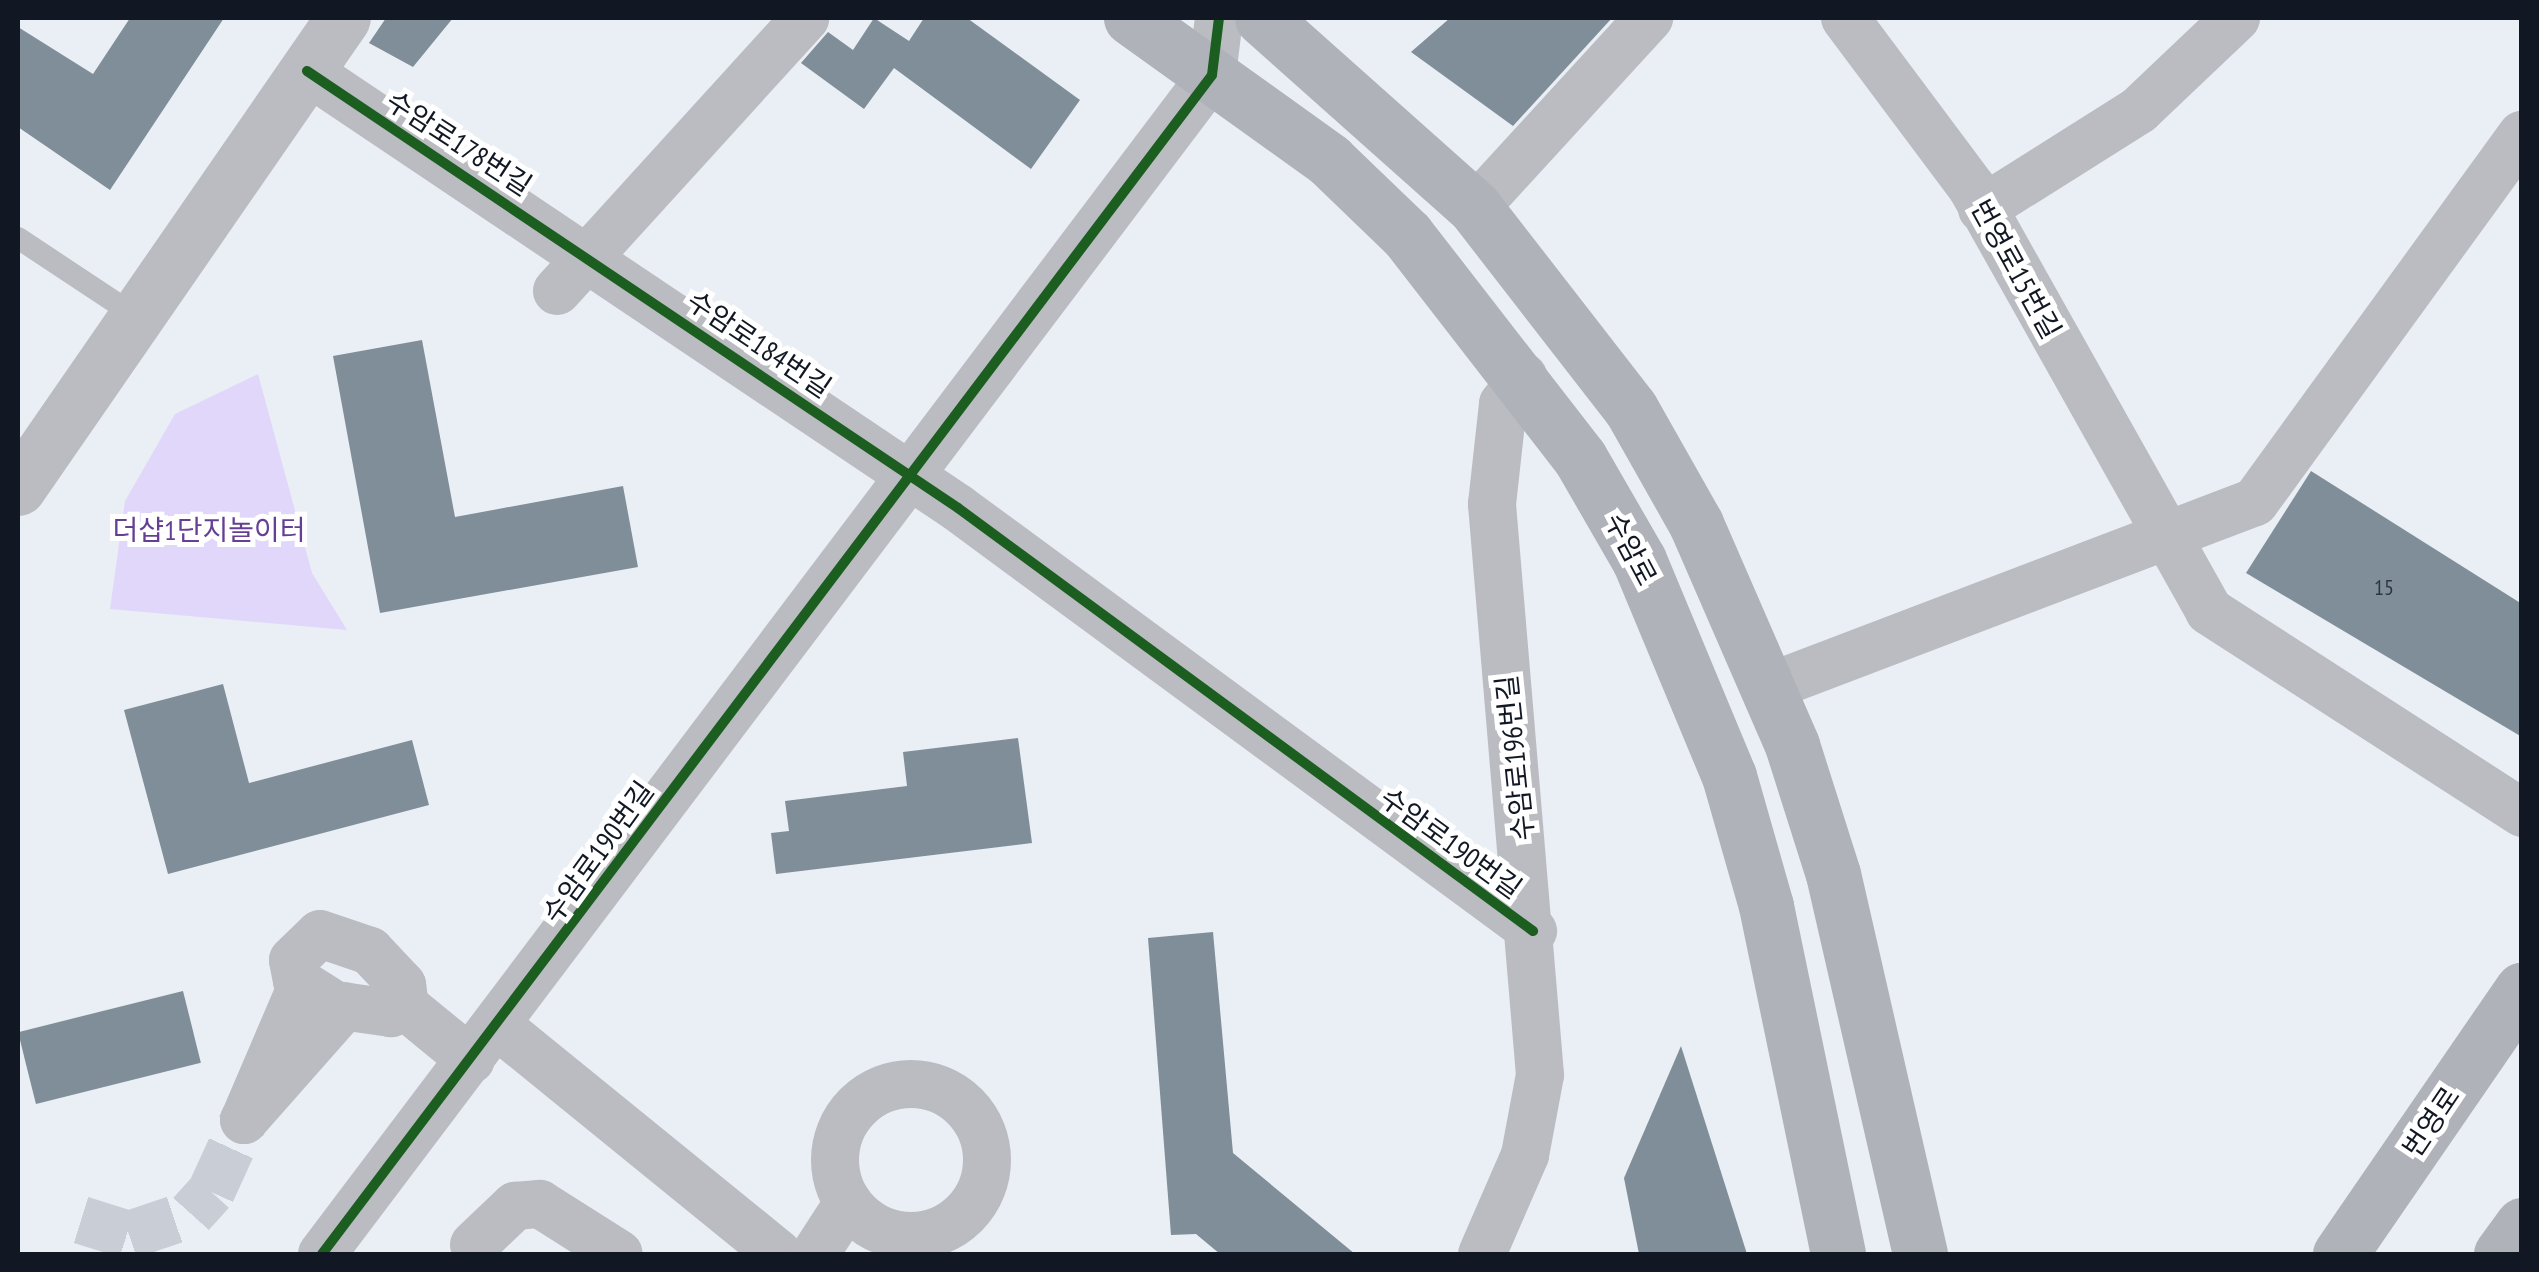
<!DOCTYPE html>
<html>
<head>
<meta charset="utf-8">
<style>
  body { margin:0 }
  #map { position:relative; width:2539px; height:1272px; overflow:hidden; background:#eaeef5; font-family:"PT Sans Narrow","Noto Sans KR",sans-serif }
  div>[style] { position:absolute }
  .green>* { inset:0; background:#e1d7fa }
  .building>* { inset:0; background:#7f8e98; transform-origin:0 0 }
  .minor-tunnel>* { height:48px; margin-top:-24px; transform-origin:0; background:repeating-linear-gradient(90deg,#c9ced6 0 48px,transparent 0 72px) }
  .service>* { height:22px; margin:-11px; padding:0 11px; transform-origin:11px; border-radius:11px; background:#babcc1 }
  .minor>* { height:48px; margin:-24px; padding:0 24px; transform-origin:24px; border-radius:24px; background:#babcc1 }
  .minor>.ring { margin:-24px; padding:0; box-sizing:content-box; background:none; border:48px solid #babcc1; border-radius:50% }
  .tertiary>* { height:55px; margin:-27.5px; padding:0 27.5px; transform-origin:27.5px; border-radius:27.5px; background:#babcc1 }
  .secondary>* { height:55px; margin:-27.5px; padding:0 27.5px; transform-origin:27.5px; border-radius:27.5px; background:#b0b2b9 }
  .cycleway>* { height:10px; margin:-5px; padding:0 5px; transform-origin:5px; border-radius:5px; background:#1b5e20 }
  span { translate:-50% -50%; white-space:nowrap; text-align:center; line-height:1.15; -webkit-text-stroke:10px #fff; paint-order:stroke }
  .number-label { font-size:22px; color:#2c3640 }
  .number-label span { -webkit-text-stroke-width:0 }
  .street-label { font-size:28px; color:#111823 }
  .park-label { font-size:28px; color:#643f93 }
  .frame { position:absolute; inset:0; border:20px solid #111823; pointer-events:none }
</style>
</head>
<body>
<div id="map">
  <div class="green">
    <div style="clip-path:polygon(258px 374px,312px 573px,347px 630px,110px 609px,125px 501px,175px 414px)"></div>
  </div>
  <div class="building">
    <div style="clip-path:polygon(130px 18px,224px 18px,110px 190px,18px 127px,18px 27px,93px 74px)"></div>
    <div style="clip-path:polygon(386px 18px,453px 18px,413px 67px,369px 43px)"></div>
    <div style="clip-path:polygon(874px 18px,909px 41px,924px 18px,967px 18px,1080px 100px,1031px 169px,894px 68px,864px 109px,801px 63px,828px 32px,853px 50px)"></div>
    <div style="clip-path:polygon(1450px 18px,1612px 18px,1513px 126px,1411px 52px)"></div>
    <div style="clip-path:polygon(422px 340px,455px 517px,623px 486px,638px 567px,380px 613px,333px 356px)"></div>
    <div style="clip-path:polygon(2311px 471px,2522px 604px,2522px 737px,2246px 573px)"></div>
    <div style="clip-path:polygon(223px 684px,249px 783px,412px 740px,429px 805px,168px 874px,124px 710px)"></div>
    <div style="clip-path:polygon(1018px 738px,1032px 843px,776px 874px,771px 833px,789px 831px,785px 801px,907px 786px,903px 752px)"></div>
    <div style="clip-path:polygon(1213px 932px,1233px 1153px,1355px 1254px,1220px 1254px,1196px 1234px,1171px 1235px,1148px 938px)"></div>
    <div style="left:183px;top:991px;width:74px;height:170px;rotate:76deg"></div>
    <div style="clip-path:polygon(1681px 1046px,1747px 1254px,1639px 1254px,1624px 1178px)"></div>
  </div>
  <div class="minor-tunnel">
    <div style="left:81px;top:1220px;width:50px;rotate:17.4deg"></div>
    <div style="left:129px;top:1235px;width:65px;rotate:-18.7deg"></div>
    <div style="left:191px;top:1214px;width:30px;rotate:-48deg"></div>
    <div style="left:211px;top:1192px;width:79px;rotate:-65.4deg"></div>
  </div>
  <div class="service">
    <div style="left:18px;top:238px;width:141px;rotate:33.5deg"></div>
  </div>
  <div class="minor">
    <div style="left:1845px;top:18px;width:212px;rotate:53.2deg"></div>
    <div style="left:1972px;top:188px;width:485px;rotate:60.7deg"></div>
    <div style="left:2209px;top:611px;width:373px;rotate:32.8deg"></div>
    <div style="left:307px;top:71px;width:784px;rotate:33.87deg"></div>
    <div style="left:958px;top:508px;width:714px;rotate:36.34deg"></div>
    <div style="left:1475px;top:208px;width:258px;rotate:-47.5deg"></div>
    <div style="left:1982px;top:209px;width:186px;rotate:-32.2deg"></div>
    <div style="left:2139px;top:110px;width:134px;rotate:-43.5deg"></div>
    <div style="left:557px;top:291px;width:369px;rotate:-47.7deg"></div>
    <div style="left:1769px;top:687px;width:520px;rotate:-20.84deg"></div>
    <div style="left:2255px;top:502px;width:454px;rotate:-54deg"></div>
    <div style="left:302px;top:985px;width:147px;rotate:113.2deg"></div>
    <div style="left:244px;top:1120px;width:152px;rotate:-48.5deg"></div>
    <div style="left:405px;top:1006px;width:16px;rotate:153deg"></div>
    <div style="left:391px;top:1013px;width:57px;rotate:-171.9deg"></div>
    <div style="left:335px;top:1005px;width:45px;rotate:-147.7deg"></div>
    <div style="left:297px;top:981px;width:21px;rotate:-101deg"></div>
    <div style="left:293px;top:960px;width:37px;rotate:-44deg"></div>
    <div style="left:320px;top:934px;width:53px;rotate:18.8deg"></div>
    <div style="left:370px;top:951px;width:47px;rotate:46.7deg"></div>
    <div style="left:402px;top:985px;width:21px;rotate:82deg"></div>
    <div style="left:405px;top:1006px;width:85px;rotate:39.3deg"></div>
    <div style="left:498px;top:1026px;width:362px;rotate:39.1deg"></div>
    <div class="ring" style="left:835px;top:1084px;width:104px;height:104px"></div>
    <div style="left:474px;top:1245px;width:57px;rotate:-43.6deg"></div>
    <div style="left:515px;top:1206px;width:25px;rotate:-5deg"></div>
    <div style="left:540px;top:1204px;width:93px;rotate:32.3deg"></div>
    <div style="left:322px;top:1254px;width:1477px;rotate:-52.95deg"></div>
    <div style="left:1212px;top:75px;width:57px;rotate:-83deg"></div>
    <div style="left:815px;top:1254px;width:61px;rotate:-57.1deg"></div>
    <div style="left:1482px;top:1254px;width:108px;rotate:-66.5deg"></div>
    <div style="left:1525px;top:1155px;width:81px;rotate:-79.4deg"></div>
    <div style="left:1540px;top:1075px;width:573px;rotate:-94.81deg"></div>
    <div style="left:1492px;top:504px;width:101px;rotate:-83.7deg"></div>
    <div style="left:1503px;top:404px;width:34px;rotate:-53deg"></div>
  </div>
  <div class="tertiary">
    <div style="left:18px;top:488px;width:571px;rotate:-55.34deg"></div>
  </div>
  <div class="secondary">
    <div style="left:1131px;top:18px;width:244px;rotate:35.6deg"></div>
    <div style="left:1329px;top:160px;width:108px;rotate:43.9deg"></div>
    <div style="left:1407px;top:235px;width:282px;rotate:52.2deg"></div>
    <div style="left:1580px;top:458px;width:118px;rotate:60deg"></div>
    <div style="left:1639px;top:560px;width:234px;rotate:67.4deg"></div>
    <div style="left:1729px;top:776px;width:135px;rotate:74.1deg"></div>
    <div style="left:1766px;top:906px;width:355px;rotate:78.3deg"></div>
    <div style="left:1262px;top:18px;width:285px;rotate:41.7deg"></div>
    <div style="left:1475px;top:208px;width:254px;rotate:52.2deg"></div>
    <div style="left:1631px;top:409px;width:132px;rotate:60.5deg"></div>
    <div style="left:1696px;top:524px;width:241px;rotate:66.5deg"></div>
    <div style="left:1792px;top:745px;width:135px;rotate:72.4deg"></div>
    <div style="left:1833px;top:874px;width:390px;rotate:77.1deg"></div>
    <div style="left:2340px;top:1254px;width:321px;rotate:-55.5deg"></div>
    <div style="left:2501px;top:1254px;width:36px;rotate:-54deg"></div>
  </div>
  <div class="cycleway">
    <div style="left:307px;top:71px;width:784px;rotate:33.87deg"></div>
    <div style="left:958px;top:508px;width:714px;rotate:36.34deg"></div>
    <div style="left:322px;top:1254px;width:1477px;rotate:-52.95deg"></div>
    <div style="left:1212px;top:75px;width:57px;rotate:-83deg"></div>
  </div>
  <div class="number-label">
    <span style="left:2384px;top:588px">15</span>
  </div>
  <div class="street-label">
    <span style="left:459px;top:143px;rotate:33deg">수암로178번길</span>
    <span style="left:2016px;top:269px;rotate:61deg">번영로15번길</span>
    <span style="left:759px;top:344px;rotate:34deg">수암로184번길</span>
    <span style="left:1631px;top:549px;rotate:62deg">수암로</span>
    <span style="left:1515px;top:758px;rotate:-96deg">수암로196번길</span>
    <span style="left:1451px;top:843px;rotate:36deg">수암로190번길</span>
    <span style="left:598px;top:852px;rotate:-54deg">수암로190번길</span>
    <span style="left:2431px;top:1122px;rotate:-56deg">번영로</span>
  </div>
  <div class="park-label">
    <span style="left:209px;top:530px">더샵1단지놀이터</span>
  </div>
  <div class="frame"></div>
</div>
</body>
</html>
